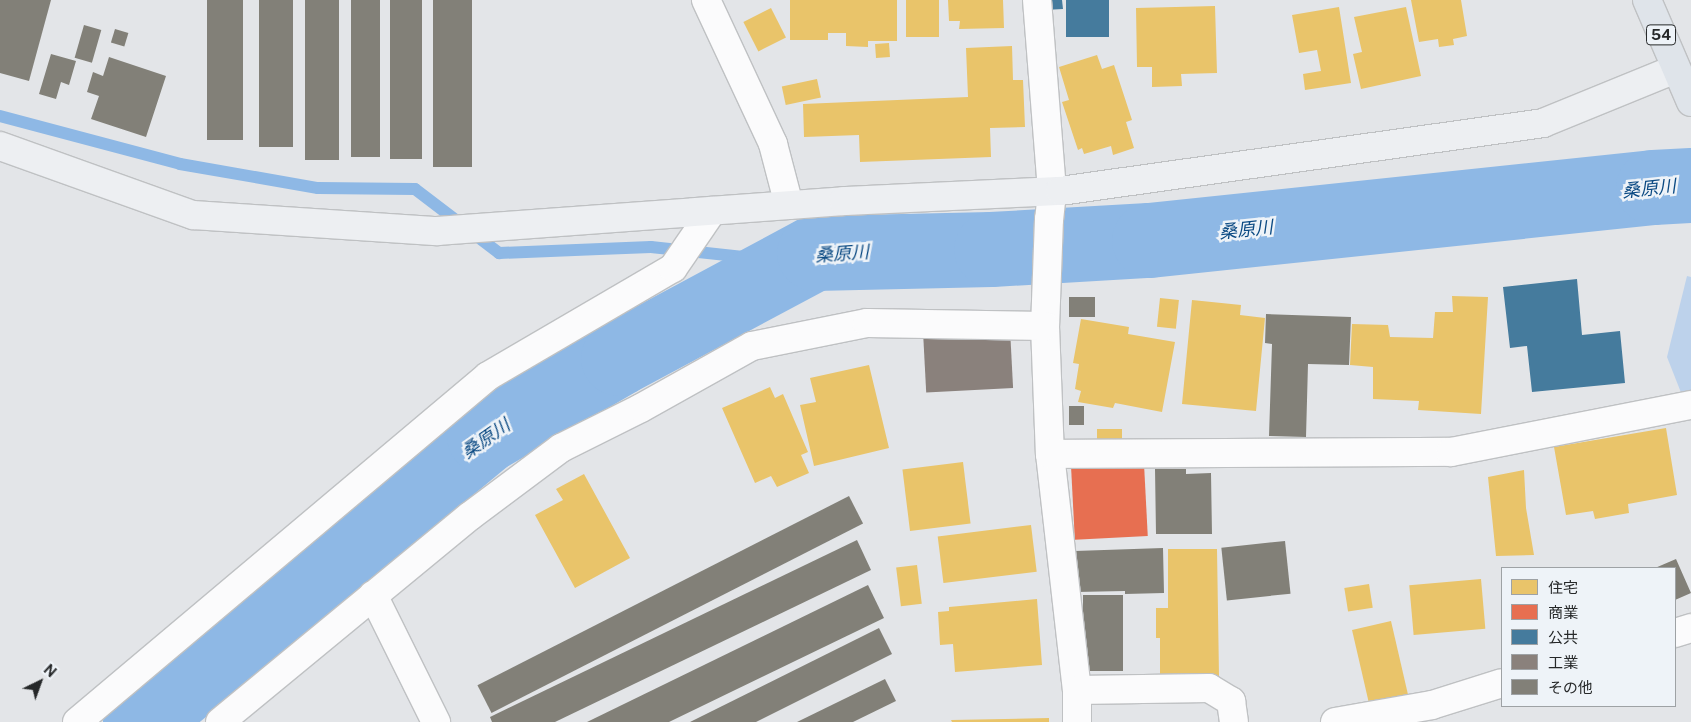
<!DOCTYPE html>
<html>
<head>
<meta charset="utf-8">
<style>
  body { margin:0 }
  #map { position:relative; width:1691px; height:722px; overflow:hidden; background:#e3e5e8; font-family:"Public Sans","Noto Sans JP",sans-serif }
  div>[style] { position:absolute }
  .green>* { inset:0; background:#bdd2eb }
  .homes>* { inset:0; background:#e9c46a; transform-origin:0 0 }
  .shops>* { inset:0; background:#e76f51; transform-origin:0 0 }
  .public>* { inset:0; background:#457b9d; transform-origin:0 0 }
  .industry>* { inset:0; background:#8a817c; transform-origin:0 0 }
  .stream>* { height:12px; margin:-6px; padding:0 6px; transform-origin:6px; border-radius:6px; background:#8eb8e5 }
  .river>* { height:75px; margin:-37.5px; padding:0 37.5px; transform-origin:37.5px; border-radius:37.5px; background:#8eb8e5 }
  .building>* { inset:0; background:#828078; transform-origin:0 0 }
  .roads { filter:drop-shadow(1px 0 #bfc1c3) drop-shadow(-1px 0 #bfc1c3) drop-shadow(0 1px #bfc1c3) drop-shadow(0 -1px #bfc1c3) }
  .street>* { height:28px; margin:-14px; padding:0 14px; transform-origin:14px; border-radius:14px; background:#fbfbfc }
  .secondary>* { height:28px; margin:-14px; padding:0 14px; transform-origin:14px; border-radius:14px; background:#edeff2 }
  .primary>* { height:28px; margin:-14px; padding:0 14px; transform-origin:14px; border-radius:14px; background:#dfe4ea }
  span { translate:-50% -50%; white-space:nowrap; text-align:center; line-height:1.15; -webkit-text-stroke:5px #eef3f8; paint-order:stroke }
  .shield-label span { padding:1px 4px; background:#eef3f8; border:1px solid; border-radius:4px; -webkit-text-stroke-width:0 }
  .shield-label { font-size:15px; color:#262829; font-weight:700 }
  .water-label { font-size:18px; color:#0b4a83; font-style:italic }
  .legend { position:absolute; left:1501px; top:567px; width:175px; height:140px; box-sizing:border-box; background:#eef3f8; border:1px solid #9ea2a5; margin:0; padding:6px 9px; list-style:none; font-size:15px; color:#262829 }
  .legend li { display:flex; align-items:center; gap:10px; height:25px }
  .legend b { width:25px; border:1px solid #9ea2a5 }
  .north { position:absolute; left:15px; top:657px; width:50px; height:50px; -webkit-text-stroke:4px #eef3f8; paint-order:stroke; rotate:42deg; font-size:14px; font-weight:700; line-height:20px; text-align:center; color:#262829 }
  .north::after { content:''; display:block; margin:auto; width:18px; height:22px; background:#262829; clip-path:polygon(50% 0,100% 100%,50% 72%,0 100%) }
</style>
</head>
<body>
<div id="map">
  <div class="green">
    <div style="clip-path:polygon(1687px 276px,1691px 277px,1691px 418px,1667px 357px)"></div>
  </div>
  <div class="homes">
    <div style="clip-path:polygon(790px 0,897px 0,897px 41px,868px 41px,868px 47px,846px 46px,846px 33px,828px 33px,828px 40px,790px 40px)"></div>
    <div style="left:906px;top:0;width:33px;height:37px"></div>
    <div style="clip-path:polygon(948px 0,1003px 0,1004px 28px,959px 29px,960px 21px,949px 21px)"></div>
    <div style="clip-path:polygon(1411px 0,1461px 0,1467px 36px,1453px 39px,1454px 45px,1439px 47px,1438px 39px,1419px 42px)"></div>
    <div style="clip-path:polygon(1215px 6px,1217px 73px,1181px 74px,1182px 86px,1152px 87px,1152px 67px,1137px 67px,1136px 8px)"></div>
    <div style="clip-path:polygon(1339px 7px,1351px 83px,1305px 90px,1303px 74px,1321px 71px,1317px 50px,1299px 53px,1292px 15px)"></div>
    <div style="clip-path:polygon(1406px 7px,1421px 76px,1361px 89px,1353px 54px,1362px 52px,1354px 17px)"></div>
    <div style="left:771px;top:8px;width:33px;height:31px;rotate:63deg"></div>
    <div style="left:889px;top:43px;width:14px;height:14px;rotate:86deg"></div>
    <div style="clip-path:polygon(1012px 46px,1013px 80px,1023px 80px,1025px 127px,990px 128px,991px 157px,860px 162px,859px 135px,804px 137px,803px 104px,968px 97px,966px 48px)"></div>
    <div style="clip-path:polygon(1097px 55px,1102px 69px,1114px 65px,1132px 120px,1126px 122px,1134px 148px,1113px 155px,1111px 146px,1084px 154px,1082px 148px,1078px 150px,1062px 102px,1069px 100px,1059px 67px)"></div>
    <div style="left:817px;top:79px;width:19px;height:36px;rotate:78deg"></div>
    <div style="clip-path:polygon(1452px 296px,1488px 297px,1481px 414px,1418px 410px,1419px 401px,1373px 399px,1373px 367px,1350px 365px,1352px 324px,1388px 325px,1390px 337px,1433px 338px,1435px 312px,1453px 312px)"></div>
    <div style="left:1160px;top:298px;width:19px;height:29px;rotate:6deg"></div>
    <div style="clip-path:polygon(1192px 300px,1241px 305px,1240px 315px,1265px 318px,1256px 411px,1182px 404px)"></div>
    <div style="clip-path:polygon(1081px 319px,1129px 327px,1128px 334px,1175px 342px,1162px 412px,1115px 403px,1113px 408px,1078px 402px,1081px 391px,1075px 389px,1079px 364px,1073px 363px)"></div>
    <div style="clip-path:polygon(869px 365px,889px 448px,814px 466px,800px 405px,816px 402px,810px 378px)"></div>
    <div style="clip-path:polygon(770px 387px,775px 398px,783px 394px,808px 452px,801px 455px,809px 473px,777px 487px,771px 476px,755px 483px,722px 408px)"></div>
    <div style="clip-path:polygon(1666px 428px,1677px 495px,1628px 504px,1629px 513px,1595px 519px,1593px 511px,1566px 515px,1554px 447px)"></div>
    <div style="left:1122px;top:429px;width:11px;height:25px;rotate:90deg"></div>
    <div style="left:963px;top:462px;width:62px;height:61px;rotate:83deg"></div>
    <div style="clip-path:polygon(1524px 470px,1526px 508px,1534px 555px,1496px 556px,1488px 477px)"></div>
    <div style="clip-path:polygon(584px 474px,630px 558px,575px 588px,535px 515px,563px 500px,556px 489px)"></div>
    <div style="left:1031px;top:525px;width:47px;height:94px;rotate:83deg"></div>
    <div style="clip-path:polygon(1168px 549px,1217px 549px,1219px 676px,1160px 676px,1160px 638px,1156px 638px,1156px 608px,1168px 608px)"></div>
    <div style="left:917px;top:565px;width:39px;height:21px;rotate:83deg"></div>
    <div style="left:1481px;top:579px;width:50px;height:72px;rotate:85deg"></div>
    <div style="left:1369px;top:584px;width:24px;height:25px;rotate:81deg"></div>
    <div style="clip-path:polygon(1037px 599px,1042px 665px,955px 672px,953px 644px,940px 645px,938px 612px,949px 611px,949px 607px)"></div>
    <div style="left:1391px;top:621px;width:75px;height:40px;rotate:77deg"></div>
    <div style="clip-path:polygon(1049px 718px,1049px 722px,952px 722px,951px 720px)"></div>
  </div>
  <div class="shops">
    <div style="left:1144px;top:464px;width:72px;height:73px;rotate:87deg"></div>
  </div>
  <div class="public">
    <div style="clip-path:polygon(1044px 0,1062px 0,1063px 9px,1044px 10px)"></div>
    <div style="left:1066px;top:0;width:43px;height:37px"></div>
    <div style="clip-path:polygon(1577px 279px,1582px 335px,1620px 331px,1625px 383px,1532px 392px,1527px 346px,1510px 348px,1503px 287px)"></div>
  </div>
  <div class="industry">
    <div style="left:1010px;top:329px;width:59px;height:87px;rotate:87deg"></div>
  </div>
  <div class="stream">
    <div style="left:0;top:116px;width:186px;rotate:14.9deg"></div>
    <div style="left:180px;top:164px;width:140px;rotate:9.9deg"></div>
    <div style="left:318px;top:188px;width:97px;rotate:0.6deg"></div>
    <div style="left:415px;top:189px;width:106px;rotate:37.3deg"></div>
    <div style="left:499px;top:253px;width:152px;rotate:-2.3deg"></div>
    <div style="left:651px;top:247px;width:95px;rotate:6.1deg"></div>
    <div style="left:745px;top:257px;width:69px;rotate:-3.3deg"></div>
  </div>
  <div class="river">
    <div style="left:140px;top:722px;width:447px;rotate:-39.7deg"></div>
    <div style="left:484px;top:436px;width:155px;rotate:-30.2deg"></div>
    <div style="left:618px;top:358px;width:222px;rotate:-28.2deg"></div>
    <div style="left:814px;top:253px;width:177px;rotate:-1.3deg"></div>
    <div style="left:991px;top:249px;width:158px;rotate:-3.3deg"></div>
    <div style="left:1149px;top:240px;width:507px;rotate:-6deg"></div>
    <div style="left:1653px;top:187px;width:38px;rotate:-3deg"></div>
  </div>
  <div class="building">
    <div style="clip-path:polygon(0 0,51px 0,29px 81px,0 73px)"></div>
    <div style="left:207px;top:0;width:36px;height:140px"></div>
    <div style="left:259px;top:0;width:34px;height:147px"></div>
    <div style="left:305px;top:0;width:34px;height:160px"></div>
    <div style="left:351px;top:0;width:29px;height:157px"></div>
    <div style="left:390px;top:0;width:32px;height:159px"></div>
    <div style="left:433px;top:0;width:39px;height:167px"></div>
    <div style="left:84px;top:25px;width:18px;height:34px;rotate:16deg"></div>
    <div style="left:115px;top:29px;width:14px;height:14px;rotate:17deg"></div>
    <div style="clip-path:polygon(51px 54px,76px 61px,69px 85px,61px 82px,56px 99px,39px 94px)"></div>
    <div style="clip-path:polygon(109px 57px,166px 76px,146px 137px,91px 119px,99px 96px,87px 92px,93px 72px,103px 76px)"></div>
    <div style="left:1095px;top:297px;width:20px;height:26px;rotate:90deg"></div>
    <div style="clip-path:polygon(1266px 314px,1351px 317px,1349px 365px,1308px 364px,1306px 437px,1269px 436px,1272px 344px,1265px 343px)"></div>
    <div style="left:1069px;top:406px;width:15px;height:19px"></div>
    <div style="clip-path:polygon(1155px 469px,1186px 469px,1186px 474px,1211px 473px,1212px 534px,1156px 534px)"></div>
    <div style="left:849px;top:496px;width:31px;height:417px;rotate:63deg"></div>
    <div style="clip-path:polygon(857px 540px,871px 570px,555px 722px,492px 722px,490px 717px)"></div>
    <div style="left:1285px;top:541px;width:53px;height:64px;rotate:84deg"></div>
    <div style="clip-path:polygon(1163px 548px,1164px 593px,1125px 594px,1125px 591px,1076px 592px,1075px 551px)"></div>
    <div style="clip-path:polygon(1676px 559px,1691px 593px,1675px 600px,1675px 568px,1655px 568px)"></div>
    <div style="clip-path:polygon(868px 585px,884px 618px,669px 722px,587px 722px)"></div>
    <div style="left:1083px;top:595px;width:40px;height:76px"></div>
    <div style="clip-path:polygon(879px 628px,892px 654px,756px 722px,690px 722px)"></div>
    <div style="clip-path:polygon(885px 679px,896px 701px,853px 722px,797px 722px)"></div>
  </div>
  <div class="roads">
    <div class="street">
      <div style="left:706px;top:0;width:159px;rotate:65deg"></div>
      <div style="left:773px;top:144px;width:63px;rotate:75.3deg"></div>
      <div style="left:1037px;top:0;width:193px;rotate:85.5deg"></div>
      <div style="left:1052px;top:192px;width:27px;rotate:96deg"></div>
      <div style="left:1049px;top:219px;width:107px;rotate:92.1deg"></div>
      <div style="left:1045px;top:326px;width:128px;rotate:87.8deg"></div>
      <div style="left:1050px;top:454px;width:238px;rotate:83.5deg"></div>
      <div style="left:1077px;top:690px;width:32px;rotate:90deg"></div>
      <div style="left:1050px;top:454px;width:401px;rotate:-0.3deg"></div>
      <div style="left:1451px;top:452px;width:245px;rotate:-11.1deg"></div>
      <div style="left:373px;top:595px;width:142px;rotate:63.6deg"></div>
      <div style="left:1675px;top:633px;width:17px;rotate:-17deg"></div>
      <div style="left:1077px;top:690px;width:132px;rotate:-0.9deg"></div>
      <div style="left:1209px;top:688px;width:26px;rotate:31deg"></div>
      <div style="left:1231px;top:701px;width:21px;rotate:82deg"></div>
      <div style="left:77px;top:722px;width:537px;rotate:-40.09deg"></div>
      <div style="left:488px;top:376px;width:214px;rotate:-30.3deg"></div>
      <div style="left:673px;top:268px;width:69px;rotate:-55.6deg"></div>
      <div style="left:220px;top:722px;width:324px;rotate:-39.5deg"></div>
      <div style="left:470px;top:516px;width:114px;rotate:-36.8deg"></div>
      <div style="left:561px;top:448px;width:89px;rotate:-26.6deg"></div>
      <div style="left:641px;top:408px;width:127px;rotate:-29.2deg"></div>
      <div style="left:752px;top:346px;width:117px;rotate:-11.3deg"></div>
      <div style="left:867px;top:323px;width:178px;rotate:1deg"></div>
      <div style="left:1335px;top:722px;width:98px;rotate:-9.9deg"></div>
      <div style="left:1432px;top:705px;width:73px;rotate:-17.4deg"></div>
    </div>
    <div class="secondary">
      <div style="left:0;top:146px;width:205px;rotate:19.7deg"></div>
      <div style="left:193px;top:215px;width:245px;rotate:3.8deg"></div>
      <div style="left:437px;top:231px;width:408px;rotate:-4.2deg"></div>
      <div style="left:844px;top:201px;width:216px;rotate:-2.7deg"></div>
      <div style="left:1060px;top:191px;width:488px;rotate:-8deg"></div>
      <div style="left:1543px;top:123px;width:143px;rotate:-22.2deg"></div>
    </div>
    <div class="primary">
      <div style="left:1647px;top:0;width:111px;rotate:66.7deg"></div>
    </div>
  </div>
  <div class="shield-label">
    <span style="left:1661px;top:35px">54</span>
  </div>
  <div class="water-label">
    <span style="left:1649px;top:189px;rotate:-6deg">桑原川</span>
    <span style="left:1246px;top:230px;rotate:-6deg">桑原川</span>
    <span style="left:842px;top:254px;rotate:-4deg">桑原川</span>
    <span style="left:486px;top:439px;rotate:-35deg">桑原川</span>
  </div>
  <ul class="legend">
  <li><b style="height:14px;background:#e9c46a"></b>住宅</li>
  <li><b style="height:14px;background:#e76f51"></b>商業</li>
  <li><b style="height:14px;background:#457b9d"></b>公共</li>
  <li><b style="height:14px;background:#8a817c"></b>工業</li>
  <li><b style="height:14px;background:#828078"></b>その他</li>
  </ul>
  <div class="north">N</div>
</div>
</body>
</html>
